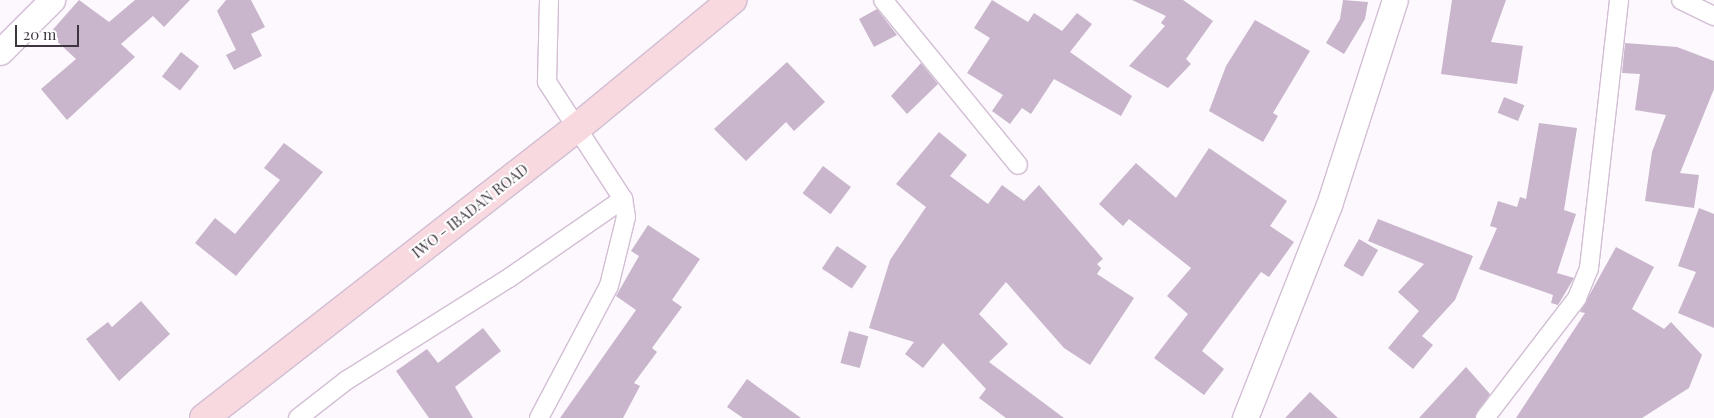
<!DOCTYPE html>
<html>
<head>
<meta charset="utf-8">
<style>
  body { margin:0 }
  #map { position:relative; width:1714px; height:418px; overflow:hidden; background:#fcf8fd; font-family:"Playfair Display",serif }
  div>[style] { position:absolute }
  .building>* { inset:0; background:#c9b5cc; transform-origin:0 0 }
  .roads { filter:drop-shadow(1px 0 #d2bed4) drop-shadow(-1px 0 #d2bed4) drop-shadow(0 1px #d2bed4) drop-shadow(0 -1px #d2bed4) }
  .street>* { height:18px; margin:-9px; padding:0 9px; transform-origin:9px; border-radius:9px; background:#fff }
  .secondary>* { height:25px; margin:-12.5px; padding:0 12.5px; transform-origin:12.5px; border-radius:12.5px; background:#fff }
  .primary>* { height:28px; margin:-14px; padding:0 14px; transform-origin:14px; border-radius:14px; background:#f8d9e0 }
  span { translate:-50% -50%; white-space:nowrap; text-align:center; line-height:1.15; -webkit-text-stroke:4px #fff; paint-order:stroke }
  .street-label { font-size:15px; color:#3e363f }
  .scale { position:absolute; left:15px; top:25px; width:64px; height:22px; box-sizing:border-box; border:2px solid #3e363f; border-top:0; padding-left:6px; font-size:15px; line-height:18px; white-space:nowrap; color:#3e363f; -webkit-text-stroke:4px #fff; paint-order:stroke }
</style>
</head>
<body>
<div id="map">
  <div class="building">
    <div style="clip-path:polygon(79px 0,109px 22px,135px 0,190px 0,164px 27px,153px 16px,121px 44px,135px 57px,67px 120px,41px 89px,76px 59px,49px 34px)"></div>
    <div style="clip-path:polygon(226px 0,251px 0,265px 27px,251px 34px,262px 56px,234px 70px,226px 55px,236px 50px,217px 11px)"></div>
    <div style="clip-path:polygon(992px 0,1028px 22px,1034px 13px,1062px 31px,1077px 13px,1092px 24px,1070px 52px,1132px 96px,1121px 116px,1054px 79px,1031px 114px,1022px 108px,1010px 124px,992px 111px,1003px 95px,967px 73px,990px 38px,974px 28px)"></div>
    <div style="clip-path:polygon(1132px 0,1183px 0,1213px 21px,1186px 59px,1191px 64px,1168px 88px,1129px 66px,1165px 26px,1161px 23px,1166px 16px)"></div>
    <div style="clip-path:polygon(1343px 0,1368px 2px,1365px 19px,1344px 54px,1326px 43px,1340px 19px)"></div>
    <div style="clip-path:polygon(1452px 0,1506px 0,1491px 42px,1523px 46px,1517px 84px,1441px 74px)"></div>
    <div style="clip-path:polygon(877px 9px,897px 35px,874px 47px,859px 19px)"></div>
    <div style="clip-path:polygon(1255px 20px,1310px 51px,1273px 113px,1278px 116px,1263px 142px,1209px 111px,1226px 66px)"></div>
    <div style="clip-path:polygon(1625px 43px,1677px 47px,1714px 61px,1714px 89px,1680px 173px,1699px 175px,1694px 208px,1645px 201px,1652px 152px,1666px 115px,1635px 110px,1640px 74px,1622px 73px)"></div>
    <div style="left:181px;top:52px;width:23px;height:31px;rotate:38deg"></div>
    <div style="clip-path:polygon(787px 62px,825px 102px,794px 131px,786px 122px,746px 161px,714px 129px)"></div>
    <div style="clip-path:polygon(921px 63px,938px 84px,907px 114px,891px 96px)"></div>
    <div style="left:1504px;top:97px;width:22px;height:17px;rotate:22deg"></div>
    <div style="clip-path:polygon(1539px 123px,1577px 128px,1564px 210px,1576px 214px,1557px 273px,1574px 278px,1558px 305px,1551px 303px,1553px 295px,1479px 269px,1497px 228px,1490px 226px,1498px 201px,1517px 207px,1520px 197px,1526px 199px)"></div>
    <div style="clip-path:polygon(939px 132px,967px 155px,950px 176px,988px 204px,1002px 185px,1024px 201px,1039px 185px,1103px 259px,1097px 264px,1101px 268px,1097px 274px,1134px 298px,1090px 365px,1064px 348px,1006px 282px,979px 314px,1008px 344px,989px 362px,1064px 418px,1006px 418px,979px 398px,986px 389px,943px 343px,923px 368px,905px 354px,914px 342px,869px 328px,890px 260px,926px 207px,896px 184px)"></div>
    <div style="clip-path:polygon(284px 143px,323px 172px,236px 276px,195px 243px,215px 218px,235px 234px,280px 180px,264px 168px)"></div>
    <div style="clip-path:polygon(1209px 148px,1287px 201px,1270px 226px,1294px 242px,1269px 277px,1261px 272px,1202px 351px,1224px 369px,1204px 395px,1154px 358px,1188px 314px,1167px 296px,1191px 268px,1129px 219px,1123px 226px,1099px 204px,1136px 163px,1176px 198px)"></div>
    <div style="left:823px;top:166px;width:35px;height:34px;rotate:37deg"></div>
    <div style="clip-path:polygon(1699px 208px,1714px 214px,1714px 328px,1678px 313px,1696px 272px,1678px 266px)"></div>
    <div style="clip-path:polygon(1378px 219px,1473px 256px,1455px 300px,1422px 336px,1433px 345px,1413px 369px,1388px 348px,1419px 311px,1398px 292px,1424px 264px,1368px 241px)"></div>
    <div style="clip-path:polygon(648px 225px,700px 259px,672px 300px,682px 307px,652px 348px,657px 352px,634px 383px,640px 386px,623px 418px,560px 418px,636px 310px,616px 296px,639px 256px,631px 251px)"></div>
    <div style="left:1359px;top:239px;width:22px;height:31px;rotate:30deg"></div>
    <div style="left:837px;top:246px;width:36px;height:27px;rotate:34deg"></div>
    <div style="clip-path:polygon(1616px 247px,1654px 267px,1632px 309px,1664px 329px,1671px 322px,1702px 355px,1689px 388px,1642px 418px,1516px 418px,1585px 313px,1580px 312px)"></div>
    <div style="clip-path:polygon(141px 301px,170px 334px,119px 381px,86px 339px,108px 322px,112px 327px)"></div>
    <div style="clip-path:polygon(483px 328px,501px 351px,455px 387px,473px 418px,429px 418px,396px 371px,427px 349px,438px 363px)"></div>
    <div style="left:849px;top:331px;width:20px;height:33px;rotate:15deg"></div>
    <div style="clip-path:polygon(1466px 367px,1490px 394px,1475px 418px,1419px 418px)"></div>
    <div style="clip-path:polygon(747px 379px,762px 390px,801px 418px,743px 418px,727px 407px)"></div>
    <div style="clip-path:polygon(1310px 392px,1338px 418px,1285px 418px)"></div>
  </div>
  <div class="roads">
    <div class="street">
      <div style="left:883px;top:0;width:213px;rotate:50.7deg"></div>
      <div style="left:1681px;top:0;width:37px;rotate:26deg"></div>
      <div style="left:298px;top:418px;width:62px;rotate:-37.8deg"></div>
      <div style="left:347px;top:380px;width:191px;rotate:-32.2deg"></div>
      <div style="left:509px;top:278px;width:139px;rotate:-34.7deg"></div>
      <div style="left:539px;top:418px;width:149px;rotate:-62.1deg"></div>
      <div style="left:609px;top:286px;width:71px;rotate:-76.2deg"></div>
      <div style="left:626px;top:217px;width:18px;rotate:-99deg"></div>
      <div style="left:623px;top:199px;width:140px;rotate:-123deg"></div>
      <div style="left:547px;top:82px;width:82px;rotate:-88.6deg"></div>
      <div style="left:1485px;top:418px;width:151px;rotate:-52.5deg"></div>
      <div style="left:1577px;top:298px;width:32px;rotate:-68deg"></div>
      <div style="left:1589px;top:268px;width:270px;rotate:-83.6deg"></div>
    </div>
    <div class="secondary">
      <div style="left:0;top:52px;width:74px;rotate:-45deg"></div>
      <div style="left:1245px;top:418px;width:229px;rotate:-68.5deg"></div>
      <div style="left:1329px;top:205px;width:215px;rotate:-72.2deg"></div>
    </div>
    <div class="primary">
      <div style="left:204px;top:418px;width:474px;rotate:-37.9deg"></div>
      <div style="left:578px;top:127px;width:200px;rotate:-39.5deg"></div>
    </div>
  </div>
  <div class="street-label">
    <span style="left:470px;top:211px;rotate:-38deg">IWO - IBADAN ROAD</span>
  </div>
  <div class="scale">20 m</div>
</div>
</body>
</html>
